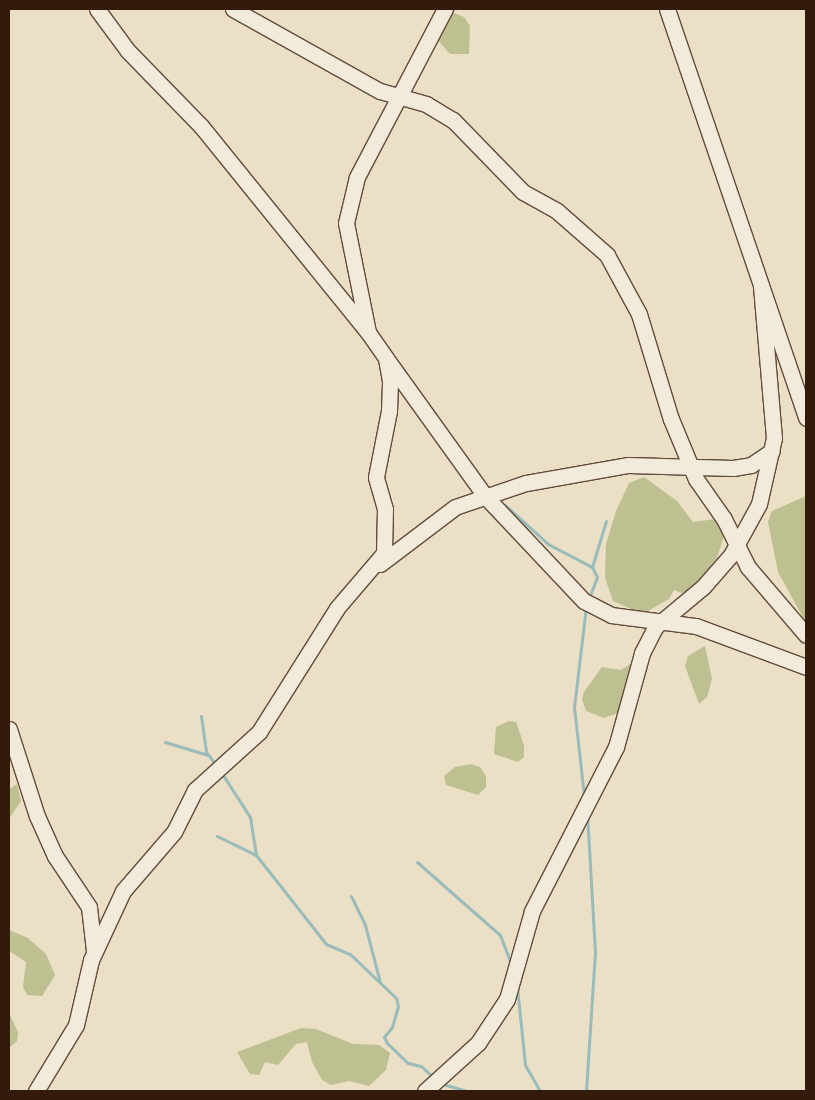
<!DOCTYPE html>
<html>
<head>
<meta charset="utf-8">
<style>
  body { margin:0 }
  #map { position:relative; width:815px; height:1100px; overflow:hidden; background:#ebdfc6; font-family:"Sorts Mill Goudy",serif }
  div>[style] { position:absolute }
  .green>* { inset:0; background:#bec091 }
  .stream>* { height:3px; margin:-1.5px; padding:0 1.5px; transform-origin:1.5px; border-radius:1.5px; background:#99bcba }
  .roads { filter:drop-shadow(1px 0 #624b3a) drop-shadow(-1px 0 #624b3a) drop-shadow(0 1px #624b3a) drop-shadow(0 -1px #624b3a) }
  .minor>* { height:15px; margin:-7.5px; padding:0 7.5px; transform-origin:7.5px; border-radius:7.5px; background:#f2eada }
  span { translate:-50% -50%; white-space:nowrap; text-align:center; line-height:1.15; -webkit-text-stroke:4px #f2eada; paint-order:stroke }
  .frame { position:absolute; inset:0; border:10px solid #341a0b; pointer-events:none }
</style>
</head>
<body>
<div id="map">
  <div class="green">
    <div style="clip-path:polygon(451px 12px,464px 17px,470px 26px,469px 54px,450px 54px,436px 38px)"></div>
    <div style="clip-path:polygon(644px 477px,677px 501px,693px 522px,716px 519px,725px 533px,717px 558px,687px 595px,674px 590px,669px 599px,648px 611px,638px 612px,613px 601px,605px 578px,606px 544px,616px 511px,629px 483px)"></div>
    <div style="clip-path:polygon(806px 496px,806px 623px,778px 572px,768px 522px,772px 511px)"></div>
    <div style="clip-path:polygon(705px 646px,712px 679px,707px 697px,699px 704px,685px 666px,688px 656px)"></div>
    <div style="clip-path:polygon(630px 664px,634px 667px,621px 712px,604px 718px,586px 711px,582px 699px,584px 692px,602px 667px,621px 670px)"></div>
    <div style="clip-path:polygon(509px 721px,516px 722px,524px 745px,524px 757px,518px 762px,494px 754px,496px 727px)"></div>
    <div style="clip-path:polygon(471px 764px,480px 767px,486px 776px,486px 787px,478px 795px,446px 785px,444px 776px,455px 767px)"></div>
    <div style="clip-path:polygon(17px 784px,21px 801px,9px 819px,9px 789px)"></div>
    <div style="clip-path:polygon(9px 930px,28px 938px,46px 954px,55px 975px,42px 996px,27px 995px,23px 987px,26px 962px,9px 951px)"></div>
    <div style="clip-path:polygon(9px 1013px,18px 1032px,17px 1041px,9px 1048px)"></div>
    <div style="clip-path:polygon(301px 1028px,316px 1029px,353px 1044px,379px 1045px,390px 1053px,386px 1070px,369px 1086px,349px 1081px,331px 1085px,322px 1080px,312px 1062px,307px 1042px,296px 1044px,278px 1065px,265px 1062px,259px 1075px,250px 1074px,237px 1052px)"></div>
  </div>
  <div class="stream">
    <div style="left:505px;top:505px;width:58px;rotate:42.2deg"></div>
    <div style="left:548px;top:544px;width:50px;rotate:27.6deg"></div>
    <div style="left:592px;top:567px;width:11px;rotate:63deg"></div>
    <div style="left:597px;top:577px;width:22px;rotate:111deg"></div>
    <div style="left:592px;top:567px;width:48px;rotate:-73.1deg"></div>
    <div style="left:201px;top:716px;width:36px;rotate:82deg"></div>
    <div style="left:206px;top:752px;width:16px;rotate:52deg"></div>
    <div style="left:165px;top:742px;width:45px;rotate:16.8deg"></div>
    <div style="left:221px;top:772px;width:54px;rotate:57.2deg"></div>
    <div style="left:250px;top:817px;width:37px;rotate:81deg"></div>
    <div style="left:584px;top:796px;width:90px;rotate:-96.4deg"></div>
    <div style="left:574px;top:707px;width:102px;rotate:-83.2deg"></div>
    <div style="left:217px;top:836px;width:43px;rotate:26deg"></div>
    <div style="left:256px;top:855px;width:113px;rotate:51.8deg"></div>
    <div style="left:326px;top:944px;width:26px;rotate:23deg"></div>
    <div style="left:350px;top:954px;width:64px;rotate:43.7deg"></div>
    <div style="left:396px;top:998px;width:8px;rotate:76deg"></div>
    <div style="left:398px;top:1006px;width:22px;rotate:106deg"></div>
    <div style="left:392px;top:1027px;width:13px;rotate:129deg"></div>
    <div style="left:384px;top:1037px;width:7px;rotate:63deg"></div>
    <div style="left:387px;top:1043px;width:29px;rotate:44deg"></div>
    <div style="left:408px;top:1063px;width:13px;rotate:13deg"></div>
    <div style="left:421px;top:1066px;width:16px;rotate:43deg"></div>
    <div style="left:417px;top:862px;width:111px;rotate:41.3deg"></div>
    <div style="left:500px;top:935px;width:31px;rotate:69deg"></div>
    <div style="left:351px;top:896px;width:32px;rotate:64deg"></div>
    <div style="left:365px;top:925px;width:59px;rotate:75.3deg"></div>
    <div style="left:517px;top:987px;width:78px;rotate:84.1deg"></div>
    <div style="left:525px;top:1065px;width:30px;rotate:60deg"></div>
    <div style="left:439px;top:1083px;width:29px;rotate:16deg"></div>
    <div style="left:586px;top:1091px;width:139px;rotate:-86.3deg"></div>
    <div style="left:595px;top:952px;width:137px;rotate:-93.3deg"></div>
  </div>
  <div class="roads">
    <div class="minor">
      <div style="left:97px;top:9px;width:52px;rotate:53.6deg"></div>
      <div style="left:128px;top:51px;width:105px;rotate:45.8deg"></div>
      <div style="left:201px;top:126px;width:265px;rotate:51deg"></div>
      <div style="left:233px;top:9px;width:168px;rotate:29.2deg"></div>
      <div style="left:380px;top:91px;width:48px;rotate:15.8deg"></div>
      <div style="left:426px;top:104px;width:31px;rotate:31deg"></div>
      <div style="left:453px;top:120px;width:100px;rotate:45.8deg"></div>
      <div style="left:523px;top:192px;width:39px;rotate:29deg"></div>
      <div style="left:557px;top:211px;width:67px;rotate:41.3deg"></div>
      <div style="left:607px;top:255px;width:67px;rotate:61.5deg"></div>
      <div style="left:639px;top:314px;width:110px;rotate:73.1deg"></div>
      <div style="left:671px;top:419px;width:65px;rotate:67.4deg"></div>
      <div style="left:696px;top:479px;width:49px;rotate:55deg"></div>
      <div style="left:724px;top:519px;width:54px;rotate:63.4deg"></div>
      <div style="left:748px;top:567px;width:89px;rotate:49.5deg"></div>
      <div style="left:667px;top:9px;width:432px;rotate:71.2deg"></div>
      <div style="left:388px;top:361px;width:166px;rotate:54.3deg"></div>
      <div style="left:485px;top:496px;width:144px;rotate:46.7deg"></div>
      <div style="left:584px;top:601px;width:30px;rotate:27deg"></div>
      <div style="left:611px;top:615px;width:86px;rotate:7.4deg"></div>
      <div style="left:696px;top:626px;width:117px;rotate:20.4deg"></div>
      <div style="left:380px;top:564px;width:94px;rotate:-37.2deg"></div>
      <div style="left:455px;top:507px;width:75px;rotate:-18.7deg"></div>
      <div style="left:526px;top:483px;width:104px;rotate:-10deg"></div>
      <div style="left:628px;top:465px;width:105px;rotate:1.6deg"></div>
      <div style="left:733px;top:468px;width:18px;rotate:-9deg"></div>
      <div style="left:751px;top:465px;width:25px;rotate:-34deg"></div>
      <div style="left:9px;top:729px;width:91px;rotate:72.2deg"></div>
      <div style="left:37px;top:816px;width:44px;rotate:65.8deg"></div>
      <div style="left:55px;top:856px;width:61px;rotate:56.3deg"></div>
      <div style="left:89px;top:907px;width:44px;rotate:83.5deg"></div>
      <div style="left:36px;top:1091px;width:77px;rotate:-58.8deg"></div>
      <div style="left:76px;top:1025px;width:67px;rotate:-77deg"></div>
      <div style="left:91px;top:960px;width:76px;rotate:-65.1deg"></div>
      <div style="left:123px;top:891px;width:78px;rotate:-49.2deg"></div>
      <div style="left:174px;top:832px;width:47px;rotate:-63.4deg"></div>
      <div style="left:195px;top:790px;width:86px;rotate:-42.2deg"></div>
      <div style="left:259px;top:732px;width:146px;rotate:-57.8deg"></div>
      <div style="left:337px;top:608px;width:72px;rotate:-49.5deg"></div>
      <div style="left:384px;top:553px;width:44px;rotate:-88.7deg"></div>
      <div style="left:385px;top:509px;width:33px;rotate:-106deg"></div>
      <div style="left:376px;top:477px;width:67px;rotate:-78.9deg"></div>
      <div style="left:389px;top:411px;width:30px;rotate:-88deg"></div>
      <div style="left:390px;top:381px;width:23px;rotate:-100deg"></div>
      <div style="left:386px;top:358px;width:32px;rotate:-125deg"></div>
      <div style="left:368px;top:332px;width:111px;rotate:-101.4deg"></div>
      <div style="left:346px;top:223px;width:47px;rotate:-76.6deg"></div>
      <div style="left:357px;top:177px;width:190px;rotate:-62.4deg"></div>
      <div style="left:425px;top:1091px;width:72px;rotate:-42.2deg"></div>
      <div style="left:478px;top:1043px;width:53px;rotate:-56.6deg"></div>
      <div style="left:507px;top:999px;width:91px;rotate:-74.1deg"></div>
      <div style="left:532px;top:911px;width:184px;rotate:-62.9deg"></div>
      <div style="left:616px;top:747px;width:98px;rotate:-74.5deg"></div>
      <div style="left:642px;top:653px;width:29px;rotate:-63deg"></div>
      <div style="left:655px;top:627px;width:62px;rotate:-39.8deg"></div>
      <div style="left:703px;top:587px;width:43px;rotate:-48.8deg"></div>
      <div style="left:731px;top:555px;width:58px;rotate:-61.2deg"></div>
      <div style="left:759px;top:504px;width:68px;rotate:-77.2deg"></div>
      <div style="left:774px;top:438px;width:152px;rotate:-94.9deg"></div>
    </div>
  </div>
  <div class="frame"></div>
</div>
</body>
</html>
